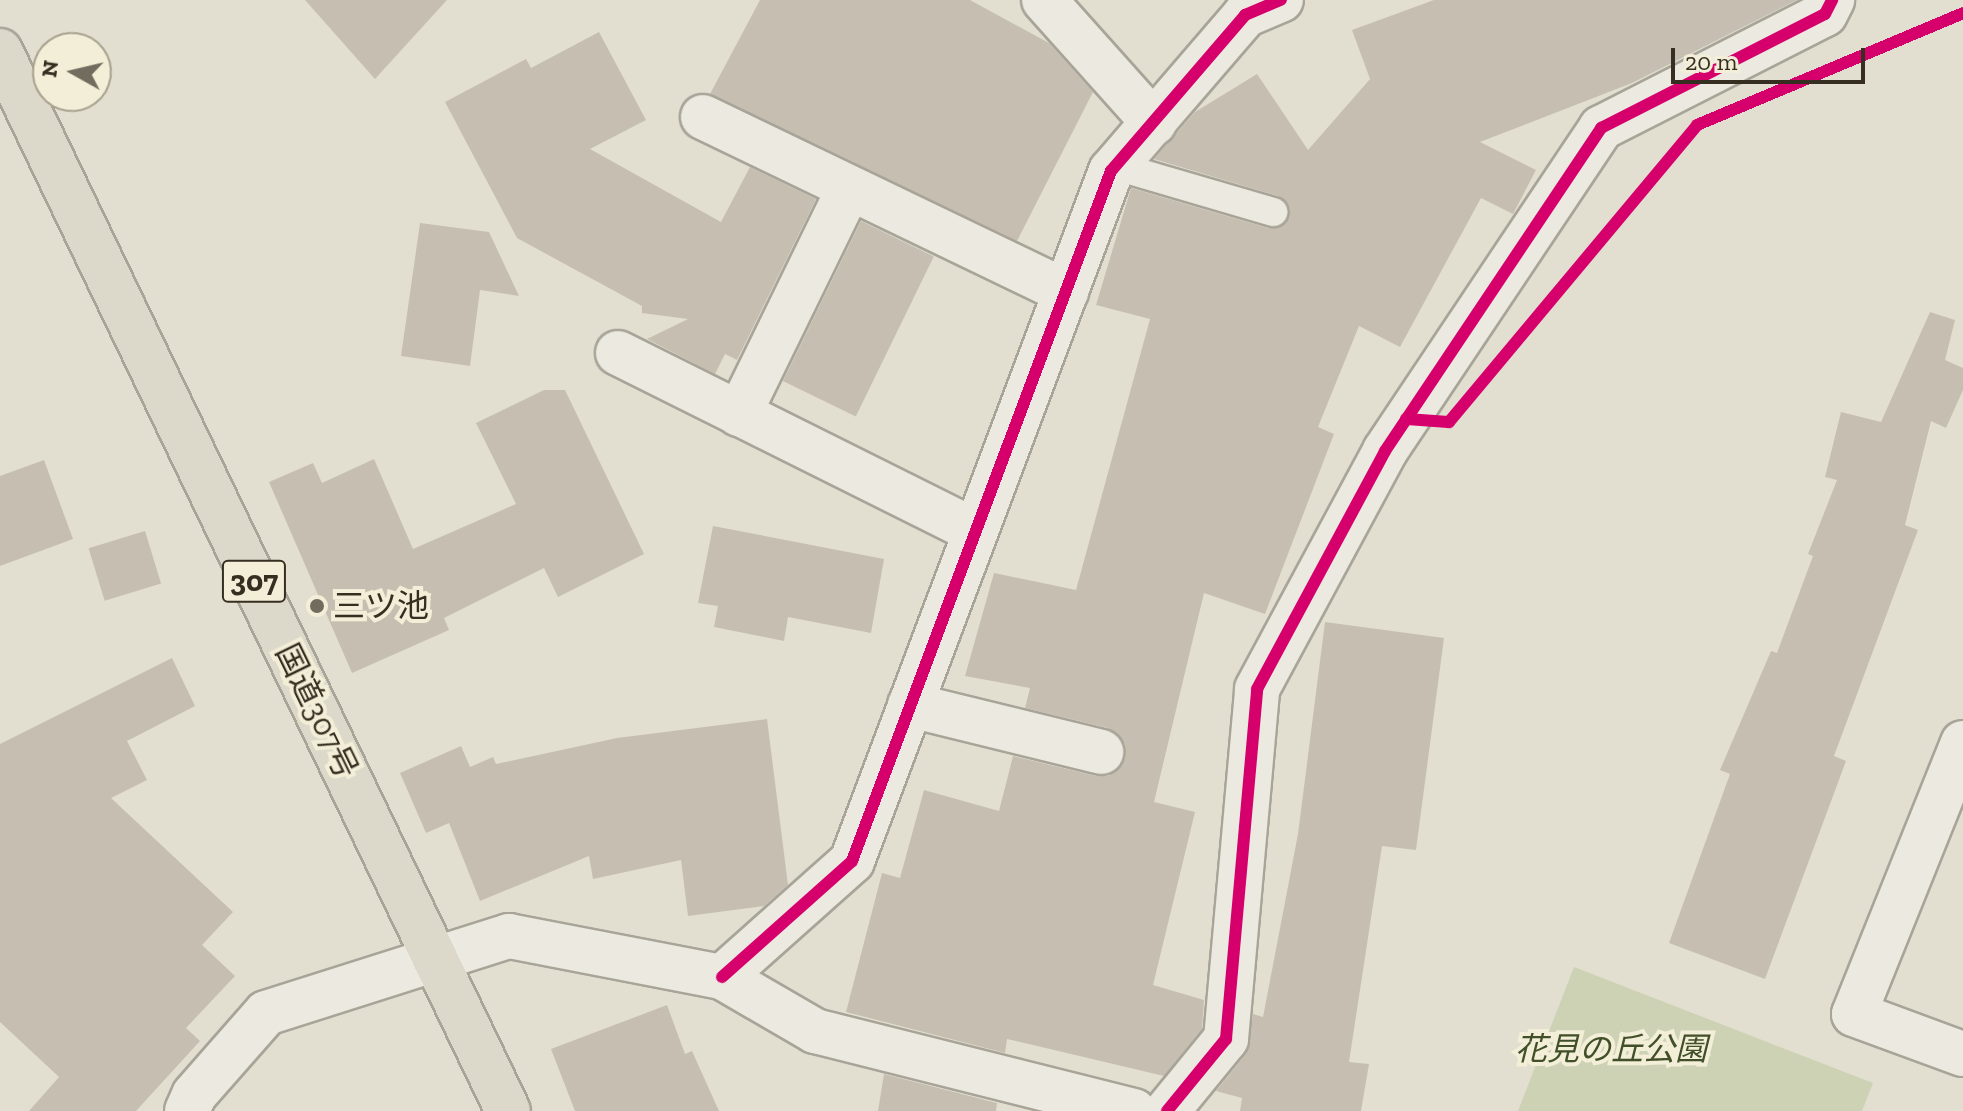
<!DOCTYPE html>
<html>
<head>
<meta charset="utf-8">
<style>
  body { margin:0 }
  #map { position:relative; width:1963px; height:1111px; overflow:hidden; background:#e2dfd0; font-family:"Zilla Slab","Noto Sans JP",serif }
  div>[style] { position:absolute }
  .green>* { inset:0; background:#ced2b4 }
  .building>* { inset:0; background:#c6bfb1; transform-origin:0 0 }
  .roads { filter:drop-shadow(2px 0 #a8a498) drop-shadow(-2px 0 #a8a498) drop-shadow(0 2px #a8a498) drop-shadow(0 -2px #a8a498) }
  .service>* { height:28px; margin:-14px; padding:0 14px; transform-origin:14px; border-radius:14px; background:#ebe9e0 }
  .minor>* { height:44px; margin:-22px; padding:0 22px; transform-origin:22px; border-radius:22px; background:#ebe9e0 }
  .trunk>* { height:44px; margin:-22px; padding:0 22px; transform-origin:22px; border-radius:22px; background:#dcd8ca }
  .cycleway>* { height:12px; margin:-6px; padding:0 6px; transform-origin:6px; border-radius:6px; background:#d6006c }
  .dots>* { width:22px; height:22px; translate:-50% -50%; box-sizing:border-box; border:4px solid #f2eed7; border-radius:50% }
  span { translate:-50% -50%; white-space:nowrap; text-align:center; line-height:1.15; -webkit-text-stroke:8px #f2eed7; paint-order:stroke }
  .shield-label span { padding:2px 6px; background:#f2eed7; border:2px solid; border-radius:6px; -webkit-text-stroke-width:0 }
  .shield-label { font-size:30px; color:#362e21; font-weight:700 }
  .poi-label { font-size:32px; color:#362e21 }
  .left { translate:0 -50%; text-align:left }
  .street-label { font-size:32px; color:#362e21 }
  .park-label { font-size:32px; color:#42502a; font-style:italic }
  .north { position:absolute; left:32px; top:32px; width:80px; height:80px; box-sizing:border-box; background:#f2eed7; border:2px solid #a7a18e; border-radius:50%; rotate:278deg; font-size:22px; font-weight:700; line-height:32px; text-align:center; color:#362e21 }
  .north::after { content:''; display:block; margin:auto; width:28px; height:36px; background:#726c5e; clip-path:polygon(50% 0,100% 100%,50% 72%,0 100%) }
  .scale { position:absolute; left:1671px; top:48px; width:194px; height:36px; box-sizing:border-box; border:4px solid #362e21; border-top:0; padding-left:10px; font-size:24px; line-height:28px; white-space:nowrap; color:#362e21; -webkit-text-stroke:6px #f2eed7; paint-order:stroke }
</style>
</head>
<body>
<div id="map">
  <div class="green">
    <div style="clip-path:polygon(1574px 967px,1873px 1083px,1862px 1111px,1518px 1111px)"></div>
  </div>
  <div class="building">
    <div style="clip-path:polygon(305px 0,447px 0,375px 79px)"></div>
    <div style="clip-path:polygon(760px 0,970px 0,1049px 43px,1093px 92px,1017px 241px,710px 94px)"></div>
    <div style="clip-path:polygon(1434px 0,1797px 0,1632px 83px,1480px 142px,1536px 170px,1513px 214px,1481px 198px,1400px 347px,1359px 326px,1318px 427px,1334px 434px,1265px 614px,1204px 593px,1154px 802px,1195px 812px,1153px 985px,1204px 1000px,1202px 1029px,1164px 1076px,1007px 1039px,1005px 1053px,846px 1012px,882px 873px,900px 878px,924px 790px,999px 811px,1013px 756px,1096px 776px,1109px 776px,1125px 759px,1125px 744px,1108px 728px,1025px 708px,1030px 688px,965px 676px,994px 573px,1076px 590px,1150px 319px,1096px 305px,1131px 188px,1268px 228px,1284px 225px,1290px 209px,1278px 196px,1154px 159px,1195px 112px,1257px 74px,1308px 150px,1370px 79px,1352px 30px)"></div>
    <div style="clip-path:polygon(599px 32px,646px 120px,590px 149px,721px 222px,750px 167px,816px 199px,737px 360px,725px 354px,715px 374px,647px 339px,688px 319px,642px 313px,642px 306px,517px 238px,445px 102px,526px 59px,531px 68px)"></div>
    <div style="left:861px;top:221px;width:81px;height:178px;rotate:26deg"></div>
    <div style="clip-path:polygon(420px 223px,489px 232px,519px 296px,480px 290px,470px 366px,401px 356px)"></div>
    <div style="clip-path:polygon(1930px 312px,1955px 320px,1945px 360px,1963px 368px,1963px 390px,1946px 428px,1931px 421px,1905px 525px,1918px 530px,1834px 756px,1846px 761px,1765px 979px,1669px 943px,1730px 774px,1720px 770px,1771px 651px,1777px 653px,1813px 556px,1808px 554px,1837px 480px,1825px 477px,1841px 412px,1881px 422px)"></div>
    <div style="clip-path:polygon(544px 390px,565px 390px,644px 554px,558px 597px,544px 568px,444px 618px,449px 630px,352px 673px,269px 482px,313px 463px,322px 483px,374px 459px,413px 549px,516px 504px,476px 423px)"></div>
    <div style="clip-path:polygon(44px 460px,73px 539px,0 566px,0 476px)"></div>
    <div style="clip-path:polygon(713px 526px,884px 559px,871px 633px,788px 617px,784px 641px,714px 627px,718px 606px,698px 603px)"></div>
    <div style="left:145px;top:531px;width:55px;height:59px;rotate:73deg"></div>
    <div style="clip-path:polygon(1325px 622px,1444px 638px,1416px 850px,1382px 846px,1349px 1062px,1369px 1064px,1361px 1111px,1240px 1111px,1242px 1098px,1216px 1091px,1246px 1054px,1253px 1014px,1263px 1017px,1298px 834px)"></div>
    <div style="clip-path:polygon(172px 658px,195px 706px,127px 741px,147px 780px,111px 798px,233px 912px,202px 945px,235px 976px,186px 1028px,200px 1041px,136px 1111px,29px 1111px,59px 1077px,0 1022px,0 744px)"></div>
    <div style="clip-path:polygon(767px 719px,788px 885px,764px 906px,688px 916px,681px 860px,593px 879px,589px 856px,480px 901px,449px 823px,426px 833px,400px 773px,461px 746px,470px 767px,493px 757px,496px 764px,617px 738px)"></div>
    <div style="clip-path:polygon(667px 1005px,685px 1054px,692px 1051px,719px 1111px,575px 1111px,551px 1049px)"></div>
    <div style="clip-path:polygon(884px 1074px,997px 1103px,996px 1111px,878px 1111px)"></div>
  </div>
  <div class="roads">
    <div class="service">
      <div style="left:1116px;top:166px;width:164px;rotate:16.3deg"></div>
    </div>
    <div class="minor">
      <div style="left:1044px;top:0;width:165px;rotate:48.2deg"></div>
      <div style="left:703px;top:117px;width:403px;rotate:25.7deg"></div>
      <div style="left:618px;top:353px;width:399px;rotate:26.5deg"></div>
      <div style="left:739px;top:414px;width:251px;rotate:-64deg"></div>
      <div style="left:910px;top:705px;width:197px;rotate:13.8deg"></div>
      <div style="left:1963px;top:743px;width:292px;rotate:111.9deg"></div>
      <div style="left:1854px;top:1014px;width:116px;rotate:20.2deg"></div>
      <div style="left:722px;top:977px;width:174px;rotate:-41.7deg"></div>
      <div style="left:852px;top:861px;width:737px;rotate:-69.43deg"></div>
      <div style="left:1111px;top:171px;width:206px;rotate:-49.3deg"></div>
      <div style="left:1245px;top:15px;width:39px;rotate:-23deg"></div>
      <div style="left:187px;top:1111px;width:17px;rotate:-66deg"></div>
      <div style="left:194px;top:1095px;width:109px;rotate:-48.7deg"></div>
      <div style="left:266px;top:1013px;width:255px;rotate:-17.6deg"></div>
      <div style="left:509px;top:936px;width:217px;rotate:10.9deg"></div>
      <div style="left:722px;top:977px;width:108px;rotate:30.1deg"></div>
      <div style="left:815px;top:1031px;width:329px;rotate:14.1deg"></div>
      <div style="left:1167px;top:1111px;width:93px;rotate:-50.7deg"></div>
      <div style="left:1226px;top:1039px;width:351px;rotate:-84.9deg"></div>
      <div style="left:1257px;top:689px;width:270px;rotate:-61.7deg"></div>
      <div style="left:1385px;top:451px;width:389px;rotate:-56.2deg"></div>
      <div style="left:1601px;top:128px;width:251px;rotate:-27deg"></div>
      <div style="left:1825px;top:14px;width:16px;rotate:-63deg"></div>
    </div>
    <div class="trunk">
      <div style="left:0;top:51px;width:1175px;rotate:64.39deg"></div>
    </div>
  </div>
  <div class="cycleway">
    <div style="left:1406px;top:419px;width:43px;rotate:4deg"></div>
    <div style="left:1449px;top:422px;width:387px;rotate:-50.1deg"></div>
    <div style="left:1697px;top:125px;width:289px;rotate:-22.8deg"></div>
    <div style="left:722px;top:977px;width:174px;rotate:-41.7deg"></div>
    <div style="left:852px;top:861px;width:737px;rotate:-69.43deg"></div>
    <div style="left:1111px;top:171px;width:206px;rotate:-49.3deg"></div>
    <div style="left:1245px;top:15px;width:39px;rotate:-23deg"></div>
    <div style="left:1167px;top:1111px;width:93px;rotate:-50.7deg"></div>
    <div style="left:1226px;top:1039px;width:351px;rotate:-84.9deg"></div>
    <div style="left:1257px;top:689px;width:270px;rotate:-61.7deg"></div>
    <div style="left:1385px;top:451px;width:389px;rotate:-56.2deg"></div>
    <div style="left:1601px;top:128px;width:251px;rotate:-27deg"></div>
    <div style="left:1825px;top:14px;width:16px;rotate:-63deg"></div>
  </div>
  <div class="dots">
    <div style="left:317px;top:606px;background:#726c5e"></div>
  </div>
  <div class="shield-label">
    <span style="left:254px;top:581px">307</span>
  </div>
  <div class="poi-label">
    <span class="left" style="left:333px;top:606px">三ツ池</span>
  </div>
  <div class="street-label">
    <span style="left:317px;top:711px;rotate:64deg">国道307号</span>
  </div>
  <div class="park-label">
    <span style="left:1611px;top:1049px">花見の丘公園</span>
  </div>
  <div class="north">N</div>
  <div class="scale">20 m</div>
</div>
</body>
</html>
